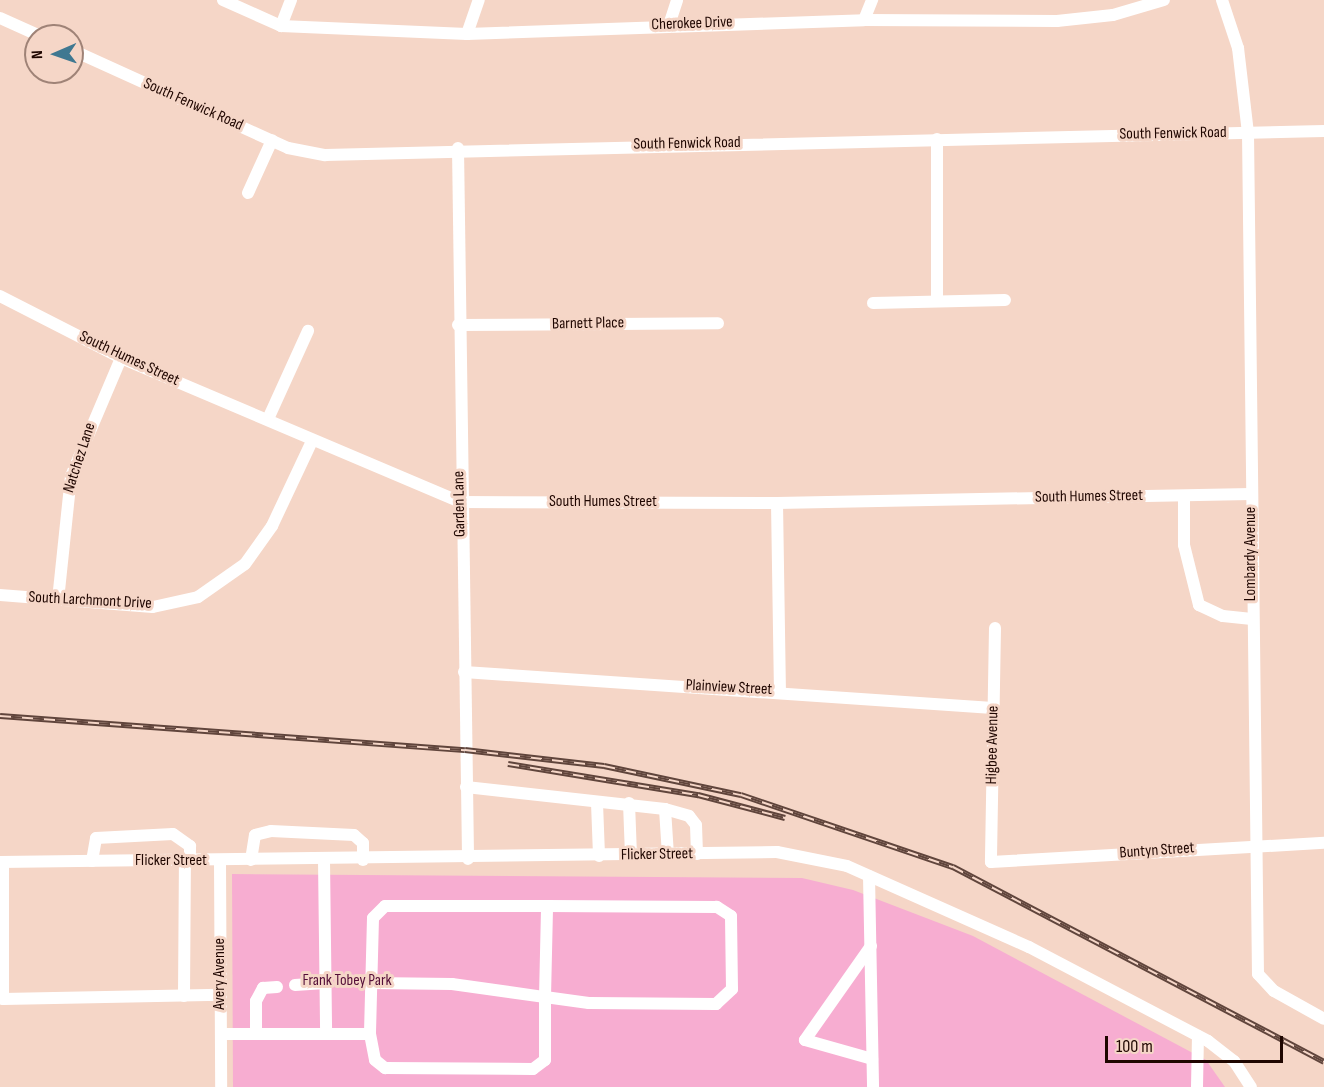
<!DOCTYPE html>
<html>
<head>
<meta charset="utf-8">
<style>
  body { margin:0 }
  #map { position:relative; width:1324px; height:1087px; overflow:hidden; background:#f5d6c7; font-family:"Sofia Sans Condensed",sans-serif }
  div>[style] { position:absolute }
  .green>* { inset:0; background:#f7add1 }
  .minor>* { height:12px; margin:-6px; padding:0 6px; transform-origin:6px; border-radius:6px; background:#fff }
  .rail>* { height:6px; margin-top:-3px; transform-origin:0; background:repeating-linear-gradient(90deg,#f5d6c7 0 11px,#60453c 0 22px); box-sizing:border-box; border-block:2px solid #60453c }
  span { translate:-50% -50%; white-space:nowrap; text-align:center; line-height:1.15; -webkit-text-stroke:6px #f5d6c7; paint-order:stroke }
  .street-label { font-size:16px; color:#1f0600 }
  .park-label { font-size:16px; color:#540e38 }
  .north { position:absolute; left:24px; top:24px; width:60px; height:60px; box-sizing:border-box; background:#f5d6c7; border:2px solid #9f8377; border-radius:50%; rotate:268deg; font-size:16px; font-weight:700; line-height:24px; text-align:center; color:#1f0600 }
  .north::after { content:''; display:block; margin:auto; width:21px; height:27px; background:#3f7891; clip-path:polygon(50% 0,100% 100%,50% 72%,0 100%) }
  .scale { position:absolute; left:1105px; top:1036px; width:178px; height:27px; box-sizing:border-box; border:3px solid #1f0600; border-top:0; padding-left:8px; font-size:18px; line-height:21px; white-space:nowrap; color:#1f0600; -webkit-text-stroke:4px #f5d6c7; paint-order:stroke }
</style>
</head>
<body>
<div id="map">
  <div class="green">
    <div style="clip-path:polygon(232px 874px,802px 878px,853px 890px,973px 936px,1206px 1060px,1225px 1087px,233px 1087px)"></div>
  </div>
  <div class="minor">
    <div style="left:223px;top:0;width:64px;rotate:24.1deg"></div>
    <div style="left:281px;top:26px;width:186px;rotate:2.5deg"></div>
    <div style="left:467px;top:34px;width:397px;rotate:-2deg"></div>
    <div style="left:864px;top:20px;width:193px;rotate:0.3deg"></div>
    <div style="left:1057px;top:21px;width:56px;rotate:-6.1deg"></div>
    <div style="left:1113px;top:15px;width:53px;rotate:-16.4deg"></div>
    <div style="left:1222px;top:0;width:51px;rotate:71.6deg"></div>
    <div style="left:1238px;top:48px;width:86px;rotate:83.3deg"></div>
    <div style="left:1248px;top:133px;width:841px;rotate:89.32deg"></div>
    <div style="left:1258px;top:974px;width:23px;rotate:47deg"></div>
    <div style="left:1274px;top:991px;width:57px;rotate:29.2deg"></div>
    <div style="left:0;top:18px;width:44px;rotate:24.2deg"></div>
    <div style="left:864px;top:20px;width:22px;rotate:-68deg"></div>
    <div style="left:669px;top:25px;width:26px;rotate:-72deg"></div>
    <div style="left:281px;top:26px;width:28px;rotate:-69deg"></div>
    <div style="left:467px;top:34px;width:36px;rotate:-71deg"></div>
    <div style="left:72px;top:50px;width:237px;rotate:24.4deg"></div>
    <div style="left:288px;top:148px;width:38px;rotate:11deg"></div>
    <div style="left:325px;top:155px;width:999px;rotate:-1.38deg"></div>
    <div style="left:937px;top:139px;width:162px;rotate:90deg"></div>
    <div style="left:458px;top:148px;width:711px;rotate:89.19deg"></div>
    <div style="left:248px;top:193px;width:58px;rotate:-65.6deg"></div>
    <div style="left:0;top:296px;width:136px;rotate:27.1deg"></div>
    <div style="left:121px;top:358px;width:368px;rotate:23deg"></div>
    <div style="left:460px;top:502px;width:317px;rotate:0.2deg"></div>
    <div style="left:777px;top:503px;width:474px;rotate:-1.1deg"></div>
    <div style="left:873px;top:303px;width:132px;rotate:-1.3deg"></div>
    <div style="left:458px;top:325px;width:260px;rotate:-0.4deg"></div>
    <div style="left:268px;top:419px;width:97px;rotate:-65.6deg"></div>
    <div style="left:1184px;top:496px;width:49px;rotate:90deg"></div>
    <div style="left:1184px;top:545px;width:62px;rotate:76deg"></div>
    <div style="left:1199px;top:605px;width:26px;rotate:25deg"></div>
    <div style="left:1223px;top:616px;width:29px;rotate:6deg"></div>
    <div style="left:777px;top:503px;width:188px;rotate:89.1deg"></div>
    <div style="left:0;top:595px;width:153px;rotate:4.5deg"></div>
    <div style="left:153px;top:607px;width:46px;rotate:-12.5deg"></div>
    <div style="left:198px;top:597px;width:57px;rotate:-35.1deg"></div>
    <div style="left:245px;top:564px;width:47px;rotate:-54.6deg"></div>
    <div style="left:272px;top:526px;width:94px;rotate:-64.8deg"></div>
    <div style="left:58px;top:600px;width:125px;rotate:-84deg"></div>
    <div style="left:71px;top:476px;width:128px;rotate:-67deg"></div>
    <div style="left:995px;top:628px;width:234px;rotate:91deg"></div>
    <div style="left:991px;top:862px;width:334px;rotate:-3.3deg"></div>
    <div style="left:464px;top:672px;width:530px;rotate:3.89deg"></div>
    <div style="left:466px;top:787px;width:200px;rotate:6.3deg"></div>
    <div style="left:665px;top:809px;width:25px;rotate:16deg"></div>
    <div style="left:689px;top:816px;width:11px;rotate:52deg"></div>
    <div style="left:696px;top:825px;width:29px;rotate:88deg"></div>
    <div style="left:597px;top:803px;width:53px;rotate:87.8deg"></div>
    <div style="left:629px;top:803px;width:52px;rotate:87.8deg"></div>
    <div style="left:665px;top:809px;width:46px;rotate:86.3deg"></div>
    <div style="left:251px;top:860px;width:25px;rotate:-81deg"></div>
    <div style="left:255px;top:835px;width:16px;rotate:-14deg"></div>
    <div style="left:271px;top:831px;width:83px;rotate:2.8deg"></div>
    <div style="left:354px;top:835px;width:12px;rotate:42deg"></div>
    <div style="left:363px;top:843px;width:17px;rotate:90deg"></div>
    <div style="left:324px;top:860px;width:173px;rotate:89.3deg"></div>
    <div style="left:92px;top:861px;width:23px;rotate:-80deg"></div>
    <div style="left:96px;top:838px;width:77px;rotate:-3deg"></div>
    <div style="left:173px;top:834px;width:21px;rotate:35deg"></div>
    <div style="left:190px;top:846px;width:15px;rotate:90deg"></div>
    <div style="left:220px;top:861px;width:226px;rotate:89.7deg"></div>
    <div style="left:0;top:862px;width:777px;rotate:-0.74deg"></div>
    <div style="left:777px;top:852px;width:71px;rotate:11.3deg"></div>
    <div style="left:847px;top:866px;width:199px;rotate:24deg"></div>
    <div style="left:1029px;top:947px;width:202px;rotate:27.7deg"></div>
    <div style="left:1208px;top:1041px;width:33px;rotate:38deg"></div>
    <div style="left:1234px;top:1061px;width:31px;rotate:57deg"></div>
    <div style="left:3px;top:862px;width:137px;rotate:90deg"></div>
    <div style="left:3px;top:999px;width:218px;rotate:-1.1deg"></div>
    <div style="left:869px;top:876px;width:211px;rotate:88.9deg"></div>
    <div style="left:871px;top:946px;width:115px;rotate:125.1deg"></div>
    <div style="left:805px;top:1040px;width:70px;rotate:15.8deg"></div>
    <div style="left:372px;top:983px;width:80px;rotate:0.7deg"></div>
    <div style="left:452px;top:984px;width:94px;rotate:8deg"></div>
    <div style="left:545px;top:997px;width:44px;rotate:7.8deg"></div>
    <div style="left:589px;top:1003px;width:127px;rotate:0.5deg"></div>
    <div style="left:716px;top:1004px;width:22px;rotate:-43deg"></div>
    <div style="left:732px;top:989px;width:73px;rotate:-90.8deg"></div>
    <div style="left:731px;top:916px;width:17px;rotate:-147deg"></div>
    <div style="left:717px;top:907px;width:170px;rotate:-179.7deg"></div>
    <div style="left:547px;top:906px;width:162px;rotate:180deg"></div>
    <div style="left:385px;top:906px;width:17px;rotate:135deg"></div>
    <div style="left:373px;top:918px;width:116px;rotate:91.5deg"></div>
    <div style="left:370px;top:1034px;width:26px;rotate:79deg"></div>
    <div style="left:375px;top:1060px;width:13px;rotate:39deg"></div>
    <div style="left:385px;top:1068px;width:148px;rotate:0.4deg"></div>
    <div style="left:533px;top:1069px;width:15px;rotate:-37deg"></div>
    <div style="left:545px;top:1060px;width:63px;rotate:-90deg"></div>
    <div style="left:545px;top:997px;width:91px;rotate:-88.7deg"></div>
    <div style="left:295px;top:985px;width:30px;rotate:-4deg"></div>
    <div style="left:184px;top:996px;width:135px;rotate:-89.6deg"></div>
    <div style="left:221px;top:1034px;width:149px"></div>
    <div style="left:256px;top:1034px;width:33px;rotate:-90deg"></div>
    <div style="left:256px;top:1001px;width:15px;rotate:-62deg"></div>
    <div style="left:263px;top:988px;width:14px;rotate:-4deg"></div>
    <div style="left:1197px;top:1087px;width:51px;rotate:-88.9deg"></div>
  </div>
  <div class="rail">
    <div style="left:0;top:716px;width:466px;rotate:4.2deg"></div>
    <div style="left:465px;top:750px;width:140px;rotate:6.6deg"></div>
    <div style="left:604px;top:766px;width:140px;rotate:12deg"></div>
    <div style="left:741px;top:795px;width:224px;rotate:18.8deg"></div>
    <div style="left:953px;top:867px;width:419px;rotate:27.7deg"></div>
    <div style="left:508px;top:764px;width:193px;rotate:9.3deg"></div>
    <div style="left:698px;top:795px;width:90px;rotate:14.8deg"></div>
  </div>
  <div class="street-label">
    <span style="left:692px;top:24px;rotate:-2deg">Cherokee Drive</span>
    <span style="left:193px;top:105px;rotate:24deg">South Fenwick Road</span>
    <span style="left:1173px;top:134px;rotate:-1deg">South Fenwick Road</span>
    <span style="left:687px;top:144px;rotate:-1deg">South Fenwick Road</span>
    <span style="left:588px;top:324px;rotate:-1deg">Barnett Place</span>
    <span style="left:129px;top:359px;rotate:25deg">South Humes Street</span>
    <span style="left:80px;top:458px;rotate:-72deg">Natchez Lane</span>
    <span style="left:1089px;top:497px;rotate:-1deg">South Humes Street</span>
    <span style="left:603px;top:502px">South Humes Street</span>
    <span style="left:460px;top:504px;rotate:-91deg">Garden Lane</span>
    <span style="left:1251px;top:554px;rotate:-90deg">Lombardy Avenue</span>
    <span style="left:90px;top:601px;rotate:3deg">South Larchmont Drive</span>
    <span style="left:729px;top:688px;rotate:3deg">Plainview Street</span>
    <span style="left:993px;top:745px;rotate:-89deg">Higbee Avenue</span>
    <span style="left:1157px;top:851px;rotate:-4deg">Buntyn Street</span>
    <span style="left:657px;top:855px;rotate:-1deg">Flicker Street</span>
    <span style="left:171px;top:861px">Flicker Street</span>
    <span style="left:220px;top:974px;rotate:-90deg">Avery Avenue</span>
  </div>
  <div class="park-label">
    <span style="left:347px;top:981px">Frank Tobey Park</span>
  </div>
  <div class="north">N</div>
  <div class="scale">100 m</div>
</div>
</body>
</html>
